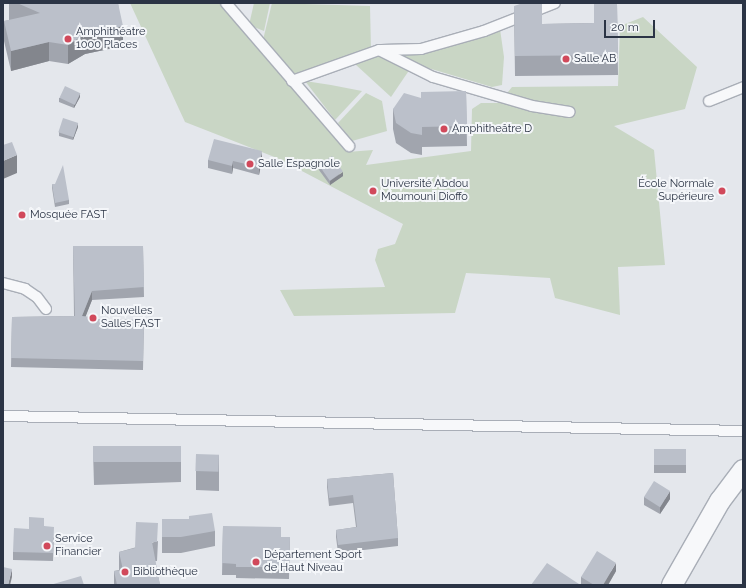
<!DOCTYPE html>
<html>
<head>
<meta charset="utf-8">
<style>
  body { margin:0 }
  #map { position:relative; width:746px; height:588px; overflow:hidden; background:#e4e7ec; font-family:Raleway,sans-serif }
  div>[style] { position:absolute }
  .green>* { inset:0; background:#c9d6c5 }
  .roads { filter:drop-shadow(1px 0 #a9aeb7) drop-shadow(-1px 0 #a9aeb7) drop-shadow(0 1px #a9aeb7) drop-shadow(0 -1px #a9aeb7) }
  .service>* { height:10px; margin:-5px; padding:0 5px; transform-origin:5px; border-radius:5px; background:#f7f8fa }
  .minor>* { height:20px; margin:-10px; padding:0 10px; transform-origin:10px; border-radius:10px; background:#f7f8fa }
  .wall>* { inset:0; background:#a1a5ae; transform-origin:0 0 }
  .shaded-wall>* { inset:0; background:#83868d }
  .building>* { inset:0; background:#bbc0ca; transform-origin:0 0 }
  .dots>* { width:11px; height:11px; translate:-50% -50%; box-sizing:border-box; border:2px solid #f4f6f9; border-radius:50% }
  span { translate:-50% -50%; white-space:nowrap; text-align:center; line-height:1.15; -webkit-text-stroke:4px #f4f6f9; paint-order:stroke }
  .poi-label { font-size:11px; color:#2b3445 }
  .left { translate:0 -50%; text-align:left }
  .right { translate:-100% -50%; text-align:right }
  .frame { position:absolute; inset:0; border:4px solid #2b3445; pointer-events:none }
  .scale { position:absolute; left:604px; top:20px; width:51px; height:18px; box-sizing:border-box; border:2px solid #2b3445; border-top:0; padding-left:5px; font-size:12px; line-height:14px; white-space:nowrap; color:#2b3445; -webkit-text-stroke:3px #f4f6f9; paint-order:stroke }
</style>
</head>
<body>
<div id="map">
  <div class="green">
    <div style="clip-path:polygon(130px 3px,225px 3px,347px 152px,373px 150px,366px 165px,471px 151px,472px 109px,481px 103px,499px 103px,512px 87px,618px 86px,620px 26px,643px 17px,697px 67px,685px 109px,614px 126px,654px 150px,665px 265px,618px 267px,620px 315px,555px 298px,550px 278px,466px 273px,455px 313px,294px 316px,280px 290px,385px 287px,375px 260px,378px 249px,395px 244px,403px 224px,277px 158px,185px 122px)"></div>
    <div style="clip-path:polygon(254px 3px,270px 3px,264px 31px,249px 25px)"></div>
    <div style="clip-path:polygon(272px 3px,370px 6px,371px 50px,292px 79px,262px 44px)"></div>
    <div style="clip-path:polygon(500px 29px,504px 57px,502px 85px,492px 87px,428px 68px,390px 52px)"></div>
    <div style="clip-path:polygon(379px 53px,410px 69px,391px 97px,355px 64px)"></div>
    <div style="clip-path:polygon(305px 81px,331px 85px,362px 91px,335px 120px)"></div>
    <div style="clip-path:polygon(366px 93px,382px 101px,387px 131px,352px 141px,338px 123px)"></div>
  </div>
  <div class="roads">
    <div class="service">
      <div style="left:226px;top:3px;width:189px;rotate:49.3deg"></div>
      <div style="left:381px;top:50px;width:40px;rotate:-1.4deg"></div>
      <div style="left:421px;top:49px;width:66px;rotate:-15.9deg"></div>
      <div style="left:484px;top:31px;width:76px;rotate:-21.5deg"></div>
      <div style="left:292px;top:81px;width:92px;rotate:-19.6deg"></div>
      <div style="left:379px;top:50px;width:60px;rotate:26.6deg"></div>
      <div style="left:433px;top:77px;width:103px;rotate:16.3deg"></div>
      <div style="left:532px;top:106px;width:38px;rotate:9deg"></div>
      <div style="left:709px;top:101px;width:37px;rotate:-22deg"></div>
      <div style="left:3px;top:283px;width:23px;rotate:15deg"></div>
      <div style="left:25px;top:289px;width:14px;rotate:34deg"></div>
      <div style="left:37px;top:297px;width:15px;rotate:53deg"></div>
      <div style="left:3px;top:416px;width:740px;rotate:1.16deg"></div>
    </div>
    <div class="minor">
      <div style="left:672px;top:585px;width:97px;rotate:-60.3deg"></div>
      <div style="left:720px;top:501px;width:39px;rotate:-53deg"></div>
    </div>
  </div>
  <div class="wall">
    <div style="clip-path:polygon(9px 3px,118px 3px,123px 46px,85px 54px,68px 64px,49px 61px,11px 71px,4px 41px,4px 21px,10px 20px,9px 20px)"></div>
    <div style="clip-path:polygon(617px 3px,618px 75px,515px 76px,514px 6px,542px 24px,594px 23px)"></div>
    <div style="clip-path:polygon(466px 91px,467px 146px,422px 147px,422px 155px,411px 153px,396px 143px,393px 129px,393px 109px,421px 98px)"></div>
    <div style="clip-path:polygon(80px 97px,74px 108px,59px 102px,59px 98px)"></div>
    <div style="clip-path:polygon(78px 127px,73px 140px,59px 136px,59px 132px)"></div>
    <div style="clip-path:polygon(262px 159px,259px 175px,233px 168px,232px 174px,208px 168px,208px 160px)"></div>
    <div style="clip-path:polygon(319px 166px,343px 176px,330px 185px,319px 170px)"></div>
    <div style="clip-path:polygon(52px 184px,69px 200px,69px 204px,55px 207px,52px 188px)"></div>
    <div style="clip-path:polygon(73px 246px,143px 246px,144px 297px,92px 300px,85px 317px,92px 319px,144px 320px,143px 370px,11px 367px,12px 317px,74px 316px)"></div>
    <div style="left:654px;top:449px;width:32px;height:24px"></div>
    <div style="clip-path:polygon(93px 450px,181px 462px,181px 482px,94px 485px)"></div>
    <div style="clip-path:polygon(219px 455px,219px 491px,196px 490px,196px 471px)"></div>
    <div style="clip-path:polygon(393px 473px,398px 538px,398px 546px,338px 553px,336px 537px,336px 530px,356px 527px,353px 503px,329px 506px,327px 487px,327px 479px)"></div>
    <div style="clip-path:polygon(644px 497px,670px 499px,660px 514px,644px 505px)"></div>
    <div style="clip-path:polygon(189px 516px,215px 531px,215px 546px,181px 553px,162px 553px,162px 537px,189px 519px)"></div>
    <div style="clip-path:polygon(44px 526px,54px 535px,53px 561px,13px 560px,13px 552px,29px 529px)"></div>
    <div style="clip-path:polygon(223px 526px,281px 537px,290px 537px,289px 579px,236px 578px,236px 575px,222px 575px)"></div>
    <div style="clip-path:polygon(158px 541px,157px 561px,155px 561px,160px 585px,114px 585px,114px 571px,119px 570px,119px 552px)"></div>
    <div style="clip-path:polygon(616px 571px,608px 585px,581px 585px,581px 577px)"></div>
  </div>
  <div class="shaded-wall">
    <div style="clip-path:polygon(123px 26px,123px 46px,85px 54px,68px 64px,68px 45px,85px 34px)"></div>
    <div style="clip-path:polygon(49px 42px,49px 61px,11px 71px,11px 51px)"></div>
    <div style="clip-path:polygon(80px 93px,80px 97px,74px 108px,74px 104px)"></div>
    <div style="clip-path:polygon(78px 123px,78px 127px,73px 140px,73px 136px)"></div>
    <div style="clip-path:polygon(262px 151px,262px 159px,259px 175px,259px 167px)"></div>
    <div style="clip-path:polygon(17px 155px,17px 173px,3px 179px,3px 186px,3px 161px)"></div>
    <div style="clip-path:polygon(233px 161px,233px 168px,232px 174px,232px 166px)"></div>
    <div style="clip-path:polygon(343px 172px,343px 176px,330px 185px,330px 181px)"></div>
    <div style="clip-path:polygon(92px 291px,92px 300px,82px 326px,82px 316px)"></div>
    <div style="clip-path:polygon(670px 491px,670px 499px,660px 514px,660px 507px)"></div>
    <div style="clip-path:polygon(616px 563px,616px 571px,608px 585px,603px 585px)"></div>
    <div style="clip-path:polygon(12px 569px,12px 577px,10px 585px,8px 585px)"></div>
  </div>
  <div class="building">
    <div style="clip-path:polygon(17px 3px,118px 3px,123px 26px,85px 34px,68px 45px,49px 42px,11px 51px,4px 21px,40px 13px)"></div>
    <div style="clip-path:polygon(523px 3px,542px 3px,542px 24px,594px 23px,594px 3px,617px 3px,618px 55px,515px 56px,514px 6px)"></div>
    <div style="left:65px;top:86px;width:17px;height:13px;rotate:25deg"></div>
    <div style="clip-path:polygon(466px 91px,467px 126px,422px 127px,422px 135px,411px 133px,396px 123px,393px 109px,404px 93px,421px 98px,421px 92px)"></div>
    <div style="left:63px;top:118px;width:16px;height:15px;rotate:18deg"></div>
    <div style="clip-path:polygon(214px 139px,262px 151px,259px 167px,233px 161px,232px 166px,208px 160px)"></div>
    <div style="clip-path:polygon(12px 142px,17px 155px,3px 161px,3px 145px)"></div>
    <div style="left:332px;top:156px;width:19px;height:16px;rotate:55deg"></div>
    <div style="clip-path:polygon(63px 165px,69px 200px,55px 203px,52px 184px,55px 184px)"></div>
    <div style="clip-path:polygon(73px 246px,143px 246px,144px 287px,92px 291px,82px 316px,92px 317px,92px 319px,144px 320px,143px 361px,11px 358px,12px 317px,75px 316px)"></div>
    <div style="left:181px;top:446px;width:16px;height:88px;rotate:90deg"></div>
    <div style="left:654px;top:449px;width:32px;height:16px"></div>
    <div style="left:196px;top:454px;width:23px;height:17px;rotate:2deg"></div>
    <div style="clip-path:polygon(393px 473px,398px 538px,338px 545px,336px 530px,357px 527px,353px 495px,329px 498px,327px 479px)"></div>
    <div style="left:654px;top:481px;width:19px;height:19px;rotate:32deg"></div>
    <div style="clip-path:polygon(212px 513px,215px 531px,181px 537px,162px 537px,162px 519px,189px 519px,189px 516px)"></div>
    <div style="clip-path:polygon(29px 517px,44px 518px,44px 526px,54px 527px,53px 553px,13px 552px,14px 528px,29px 529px)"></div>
    <div style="clip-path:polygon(136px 522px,158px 523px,157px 542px,152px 542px,160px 585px,117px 585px,114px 571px,123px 570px,119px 552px,135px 548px)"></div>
    <div style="clip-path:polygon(223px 526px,281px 527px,281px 537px,290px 537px,289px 567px,236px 567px,236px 564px,222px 563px)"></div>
    <div style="clip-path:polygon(597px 551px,616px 563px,603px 585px,594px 585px,581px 577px)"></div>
    <div style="clip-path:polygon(547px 563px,579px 584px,578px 585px,531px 585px)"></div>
    <div style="clip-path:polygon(3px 567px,12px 569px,8px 585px,3px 585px)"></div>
    <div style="clip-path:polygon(81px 576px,84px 585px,50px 585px)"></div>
  </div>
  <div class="dots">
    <div style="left:68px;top:39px;background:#d1495b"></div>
    <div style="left:566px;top:59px;background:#d1495b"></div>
    <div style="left:444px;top:129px;background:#d1495b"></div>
    <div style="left:250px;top:164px;background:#d1495b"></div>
    <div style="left:373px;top:191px;background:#d1495b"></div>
    <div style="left:722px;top:191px;background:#d1495b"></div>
    <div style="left:22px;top:215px;background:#d1495b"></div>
    <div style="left:93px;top:318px;background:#d1495b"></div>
    <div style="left:47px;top:546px;background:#d1495b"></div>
    <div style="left:256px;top:562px;background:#d1495b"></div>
    <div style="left:125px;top:572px;background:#d1495b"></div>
  </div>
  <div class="poi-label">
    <span class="left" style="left:76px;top:39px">Amphithéatre<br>1000 Places</span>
    <span class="left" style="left:574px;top:59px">Salle AB</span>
    <span class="left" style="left:452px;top:129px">Amphitheâtre D</span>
    <span class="left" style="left:258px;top:164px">Salle Espagnole</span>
    <span class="left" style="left:381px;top:191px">Université Abdou<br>Moumouni Dioffo</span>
    <span class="right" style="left:714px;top:191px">École Normale<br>Supérieure</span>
    <span class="left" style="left:30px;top:215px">Mosquée FAST</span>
    <span class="left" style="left:101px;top:318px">Nouvelles<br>Salles FAST</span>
    <span class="left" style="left:55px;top:546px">Service<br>Financier</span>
    <span class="left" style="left:264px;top:562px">Département Sport<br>de Haut Niveau</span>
    <span class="left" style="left:133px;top:572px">Bibliothèque</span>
  </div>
  <div class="frame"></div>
  <div class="scale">20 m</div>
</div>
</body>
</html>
